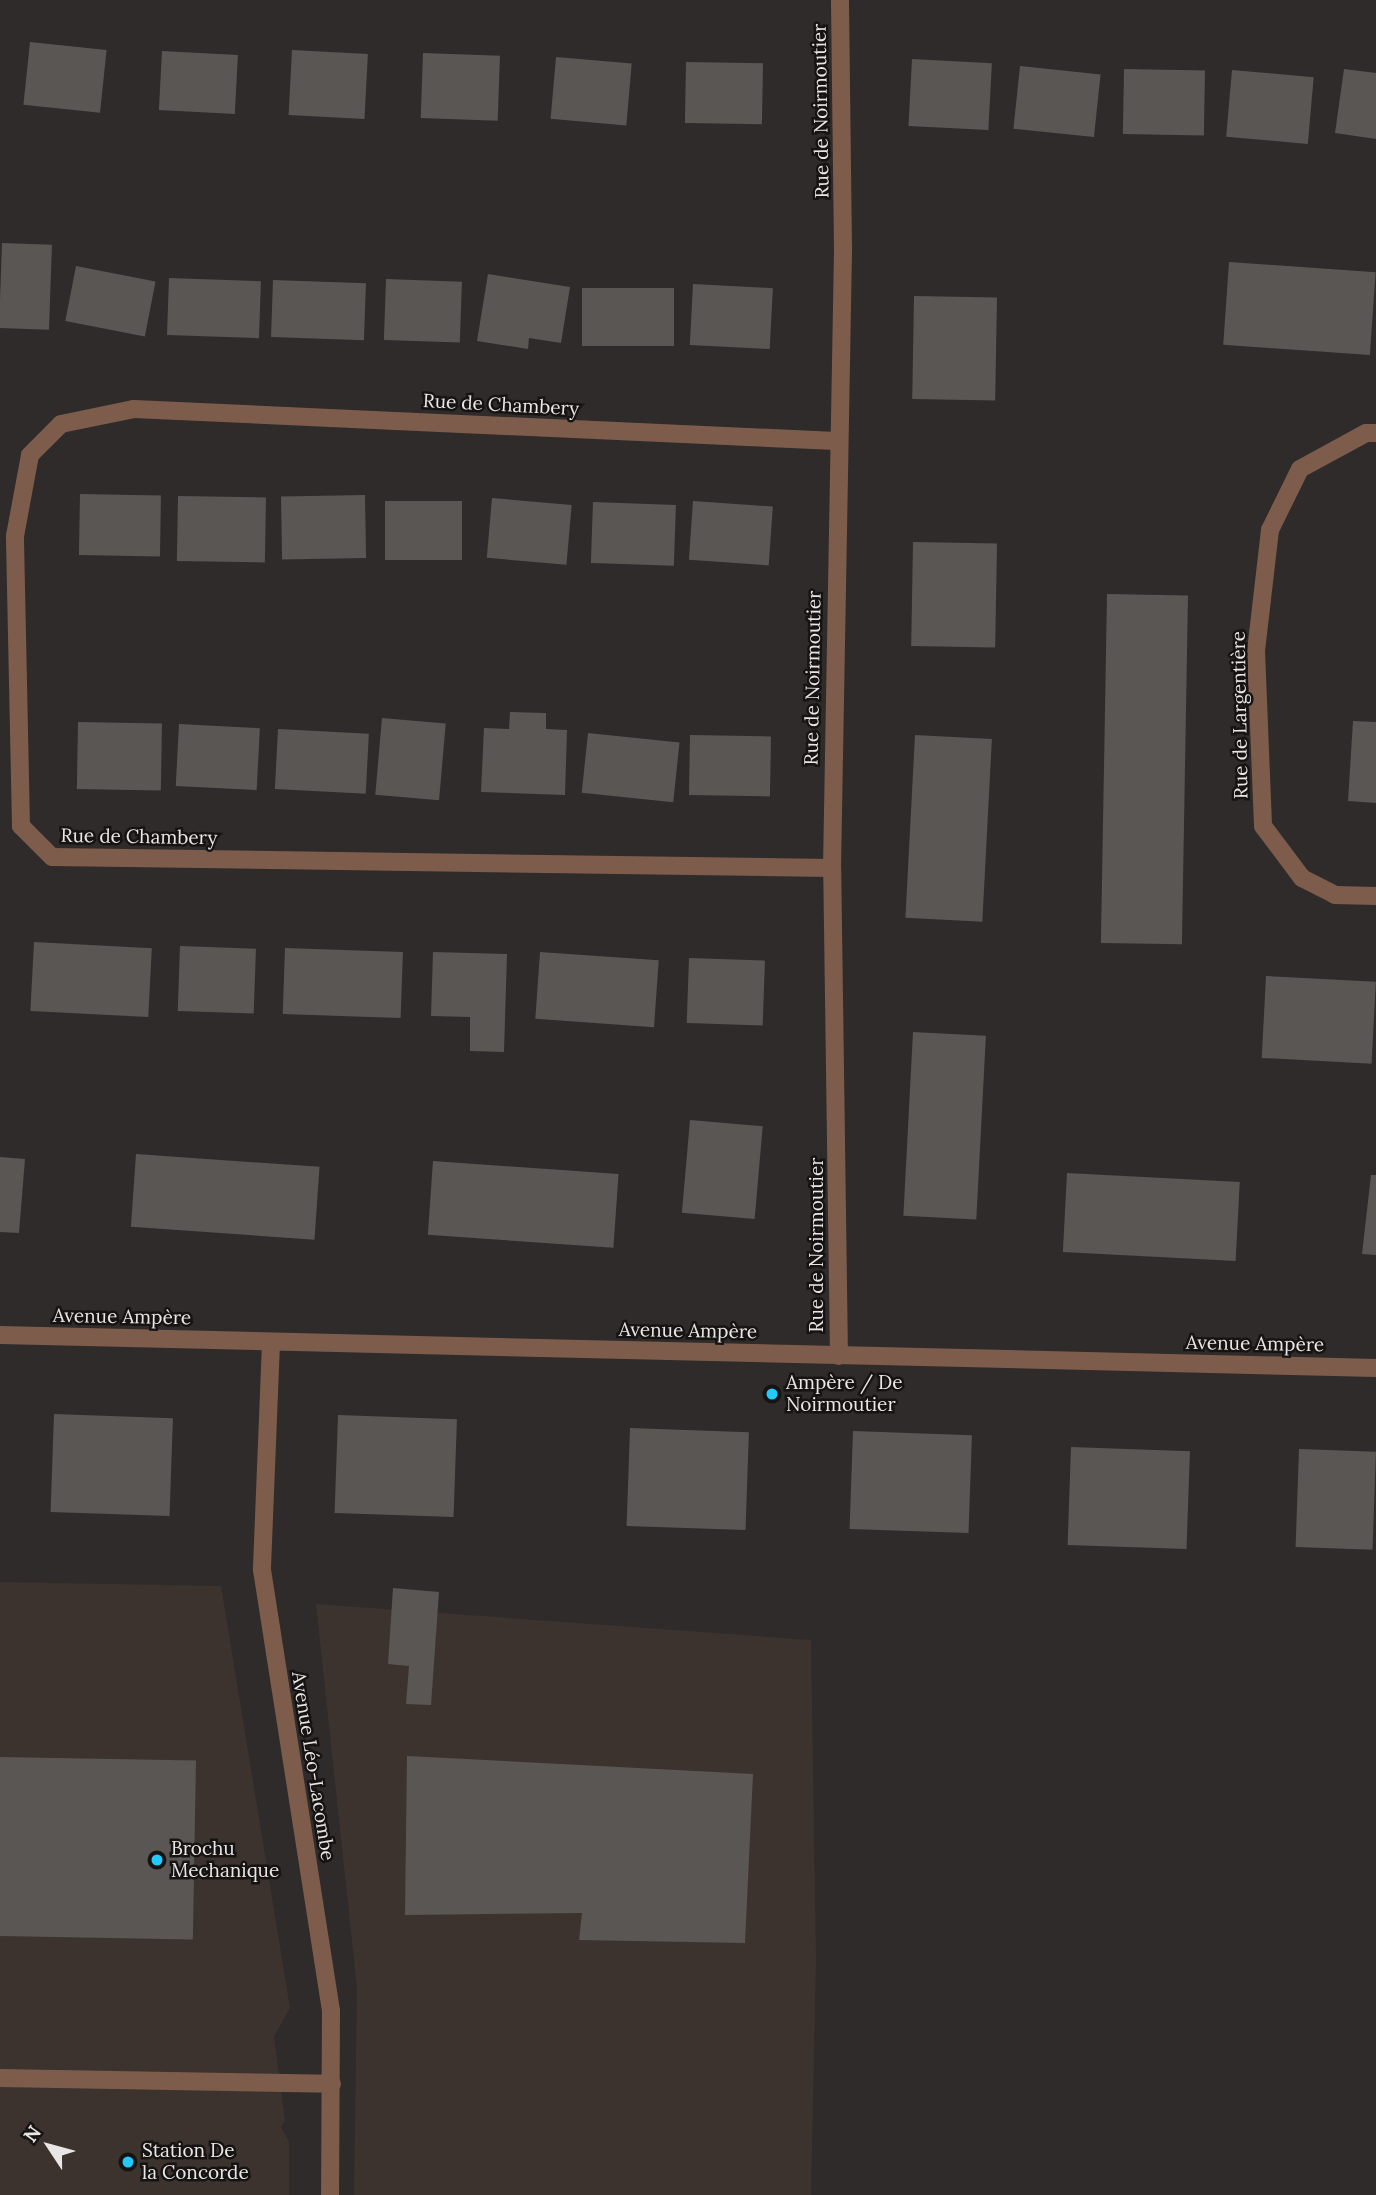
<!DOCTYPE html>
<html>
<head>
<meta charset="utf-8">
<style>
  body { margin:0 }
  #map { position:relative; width:1376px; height:2195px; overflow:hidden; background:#2f2b2a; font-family:Lora,serif }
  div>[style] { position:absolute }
  .built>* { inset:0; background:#3c332f }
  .building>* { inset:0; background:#5a5654; transform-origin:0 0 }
  .minor>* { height:18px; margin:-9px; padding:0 9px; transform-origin:9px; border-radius:9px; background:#7d5c4c }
  .dots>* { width:19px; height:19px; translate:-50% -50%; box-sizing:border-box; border:4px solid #161413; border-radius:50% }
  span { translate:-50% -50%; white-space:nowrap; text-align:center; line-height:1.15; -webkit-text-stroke:5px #161413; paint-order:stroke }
  .street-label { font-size:19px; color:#e9e6e5 }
  .poi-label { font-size:19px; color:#e9e6e5 }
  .left { translate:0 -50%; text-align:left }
  .north { position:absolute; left:14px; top:2111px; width:70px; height:70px; -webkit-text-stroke:5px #161413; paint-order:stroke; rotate:306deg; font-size:19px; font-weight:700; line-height:28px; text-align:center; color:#e9e6e5 }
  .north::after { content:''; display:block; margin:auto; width:24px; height:32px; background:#e9e6e5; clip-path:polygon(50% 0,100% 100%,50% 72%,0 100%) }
</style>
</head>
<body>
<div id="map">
  <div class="built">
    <div style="clip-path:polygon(0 1582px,221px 1586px,290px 2008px,274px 2036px,285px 2121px,281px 2127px,289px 2142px,289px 2195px,0 2195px)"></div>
    <div style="clip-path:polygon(316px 1604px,811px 1640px,816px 1961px,811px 2195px,354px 2195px,357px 1988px)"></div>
  </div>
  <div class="building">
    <div style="left:30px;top:42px;width:77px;height:63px;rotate:6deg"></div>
    <div style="left:292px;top:50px;width:76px;height:65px;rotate:3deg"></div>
    <div style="left:162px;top:51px;width:76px;height:59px;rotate:3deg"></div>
    <div style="left:423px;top:53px;width:77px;height:65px;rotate:2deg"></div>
    <div style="left:556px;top:57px;width:76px;height:62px;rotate:5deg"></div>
    <div style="left:912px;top:59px;width:80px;height:67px;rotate:3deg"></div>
    <div style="left:686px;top:62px;width:77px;height:61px;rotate:1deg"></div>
    <div style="left:1020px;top:66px;width:81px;height:63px;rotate:6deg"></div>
    <div style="left:1124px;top:69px;width:81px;height:65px;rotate:1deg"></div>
    <div style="clip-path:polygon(1344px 69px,1376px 73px,1376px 139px,1335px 133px)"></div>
    <div style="left:1232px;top:70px;width:82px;height:67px;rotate:5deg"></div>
    <div style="left:2px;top:243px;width:50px;height:85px;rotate:2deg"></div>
    <div style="left:1229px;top:262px;width:147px;height:83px;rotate:4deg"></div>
    <div style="left:76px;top:266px;width:81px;height:56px;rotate:11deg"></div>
    <div style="clip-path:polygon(488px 274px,570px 287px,561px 343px,529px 338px,528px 349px,477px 341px)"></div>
    <div style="left:169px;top:278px;width:92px;height:57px;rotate:2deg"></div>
    <div style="left:386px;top:279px;width:76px;height:61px;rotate:2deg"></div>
    <div style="left:273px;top:280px;width:93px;height:57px;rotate:2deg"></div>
    <div style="left:693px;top:284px;width:80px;height:61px;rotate:3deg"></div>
    <div style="left:582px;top:288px;width:92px;height:58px"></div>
    <div style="left:914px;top:296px;width:83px;height:103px;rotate:1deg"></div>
    <div style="left:80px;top:494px;width:81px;height:61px;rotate:1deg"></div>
    <div style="left:365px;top:495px;width:63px;height:84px;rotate:89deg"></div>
    <div style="left:178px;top:496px;width:88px;height:65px;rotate:1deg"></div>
    <div style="left:492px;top:498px;width:80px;height:60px;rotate:5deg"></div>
    <div style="left:385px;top:501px;width:77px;height:59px"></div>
    <div style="left:693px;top:501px;width:80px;height:59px;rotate:4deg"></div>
    <div style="left:593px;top:502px;width:83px;height:61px;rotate:2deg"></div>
    <div style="left:913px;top:542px;width:84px;height:104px;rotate:1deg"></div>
    <div style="left:1107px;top:594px;width:81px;height:349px;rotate:1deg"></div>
    <div style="clip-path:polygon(510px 712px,546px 713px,546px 729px,567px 730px,565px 795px,481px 792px,484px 728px,509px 729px)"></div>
    <div style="left:382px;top:718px;width:64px;height:77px;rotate:5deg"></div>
    <div style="clip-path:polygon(1353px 721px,1376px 722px,1376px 803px,1348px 801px)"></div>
    <div style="left:78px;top:722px;width:84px;height:67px;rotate:1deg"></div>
    <div style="left:179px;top:724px;width:81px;height:62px;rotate:3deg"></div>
    <div style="left:278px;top:729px;width:91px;height:60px;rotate:3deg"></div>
    <div style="left:588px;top:733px;width:92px;height:60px;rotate:6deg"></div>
    <div style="left:690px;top:735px;width:81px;height:60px;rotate:1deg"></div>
    <div style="left:915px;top:735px;width:77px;height:183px;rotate:3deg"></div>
    <div style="left:34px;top:942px;width:118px;height:69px;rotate:3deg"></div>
    <div style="left:180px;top:946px;width:76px;height:65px;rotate:2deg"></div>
    <div style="left:285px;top:948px;width:118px;height:66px;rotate:2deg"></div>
    <div style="clip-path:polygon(433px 952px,507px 954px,504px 1052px,470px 1051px,470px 1017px,431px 1016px)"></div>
    <div style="left:540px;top:952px;width:119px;height:67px;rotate:4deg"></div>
    <div style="left:689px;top:958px;width:76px;height:65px;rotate:2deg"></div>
    <div style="left:1266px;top:976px;width:110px;height:82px;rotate:3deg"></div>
    <div style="left:913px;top:1032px;width:73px;height:184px;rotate:3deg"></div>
    <div style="left:690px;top:1120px;width:73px;height:93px;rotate:5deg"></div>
    <div style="left:136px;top:1154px;width:184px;height:73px;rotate:4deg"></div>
    <div style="clip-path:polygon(0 1157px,25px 1159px,19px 1233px,0 1232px)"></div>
    <div style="left:433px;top:1161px;width:186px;height:74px;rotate:4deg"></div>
    <div style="left:1067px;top:1173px;width:173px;height:79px;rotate:3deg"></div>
    <div style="clip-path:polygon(1371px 1175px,1376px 1175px,1376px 1255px,1362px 1254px)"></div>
    <div style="left:54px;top:1414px;width:119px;height:98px;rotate:2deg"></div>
    <div style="left:338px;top:1415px;width:119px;height:98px;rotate:2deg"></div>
    <div style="left:630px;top:1428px;width:119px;height:98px;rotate:2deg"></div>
    <div style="left:853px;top:1431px;width:119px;height:98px;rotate:2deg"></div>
    <div style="left:1071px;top:1447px;width:119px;height:98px;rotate:2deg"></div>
    <div style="left:1299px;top:1449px;width:77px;height:98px;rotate:2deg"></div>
    <div style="clip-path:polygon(393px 1588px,439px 1592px,431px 1705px,406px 1704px,409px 1666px,388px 1664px)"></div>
    <div style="clip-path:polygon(407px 1756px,753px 1774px,745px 1943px,579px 1940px,582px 1913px,405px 1915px)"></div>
    <div style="left:0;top:1757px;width:196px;height:179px;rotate:1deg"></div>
  </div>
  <div class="minor">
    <div style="left:1376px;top:433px;width:10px;rotate:180deg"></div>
    <div style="left:1366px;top:433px;width:75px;rotate:151.4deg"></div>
    <div style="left:1300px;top:469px;width:68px;rotate:116.2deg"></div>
    <div style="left:1270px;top:530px;width:122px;rotate:96.6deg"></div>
    <div style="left:1256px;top:651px;width:175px;rotate:87.7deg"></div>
    <div style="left:1263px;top:826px;width:65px;rotate:53.1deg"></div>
    <div style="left:1302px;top:878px;width:37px;rotate:27deg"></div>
    <div style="left:1335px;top:895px;width:41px;rotate:1.4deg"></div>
    <div style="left:832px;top:868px;width:780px;rotate:-179.19deg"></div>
    <div style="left:52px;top:857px;width:44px;rotate:-135deg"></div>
    <div style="left:21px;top:826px;width:290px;rotate:-91.2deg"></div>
    <div style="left:15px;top:536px;width:82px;rotate:-79.5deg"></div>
    <div style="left:30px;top:455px;width:44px;rotate:-45deg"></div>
    <div style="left:61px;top:424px;width:75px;rotate:-11.6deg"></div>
    <div style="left:134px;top:409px;width:703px;rotate:2.61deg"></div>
    <div style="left:0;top:1335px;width:1376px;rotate:1.37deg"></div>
    <div style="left:271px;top:1343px;width:227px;rotate:92.3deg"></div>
    <div style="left:262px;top:1570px;width:446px;rotate:81.1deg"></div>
    <div style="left:331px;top:2011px;width:184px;rotate:90.3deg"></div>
    <div style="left:839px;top:1356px;width:488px;rotate:-90.8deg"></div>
    <div style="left:832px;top:868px;width:619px;rotate:-88.98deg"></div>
    <div style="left:843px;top:249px;width:249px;rotate:-90.7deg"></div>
    <div style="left:0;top:2078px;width:332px;rotate:1deg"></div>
  </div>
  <div class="dots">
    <div style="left:772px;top:1394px;background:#22c9fd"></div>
    <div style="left:157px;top:1860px;background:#22c9fd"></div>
    <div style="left:128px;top:2162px;background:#22c9fd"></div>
  </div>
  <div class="street-label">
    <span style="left:821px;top:111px;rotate:-91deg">Rue de Noirmoutier</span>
    <span style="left:501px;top:405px;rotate:3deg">Rue de Chambery</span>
    <span style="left:813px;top:678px;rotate:-89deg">Rue de Noirmoutier</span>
    <span style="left:1240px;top:715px;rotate:-91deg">Rue de Largentière</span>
    <span style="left:139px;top:837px;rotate:1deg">Rue de Chambery</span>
    <span style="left:817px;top:1245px;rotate:-90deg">Rue de Noirmoutier</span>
    <span style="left:122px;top:1317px;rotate:1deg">Avenue Ampère</span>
    <span style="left:688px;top:1331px;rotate:1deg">Avenue Ampère</span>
    <span style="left:1255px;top:1344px;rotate:1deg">Avenue Ampère</span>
    <span style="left:313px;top:1766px;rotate:81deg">Avenue Léo-Lacombe</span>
  </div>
  <div class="poi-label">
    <span class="left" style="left:786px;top:1394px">Ampère / De<br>Noirmoutier</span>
    <span class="left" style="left:171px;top:1860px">Brochu<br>Mechanique</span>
    <span class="left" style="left:142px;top:2162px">Station De<br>la Concorde</span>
  </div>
  <div class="north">N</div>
</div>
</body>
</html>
